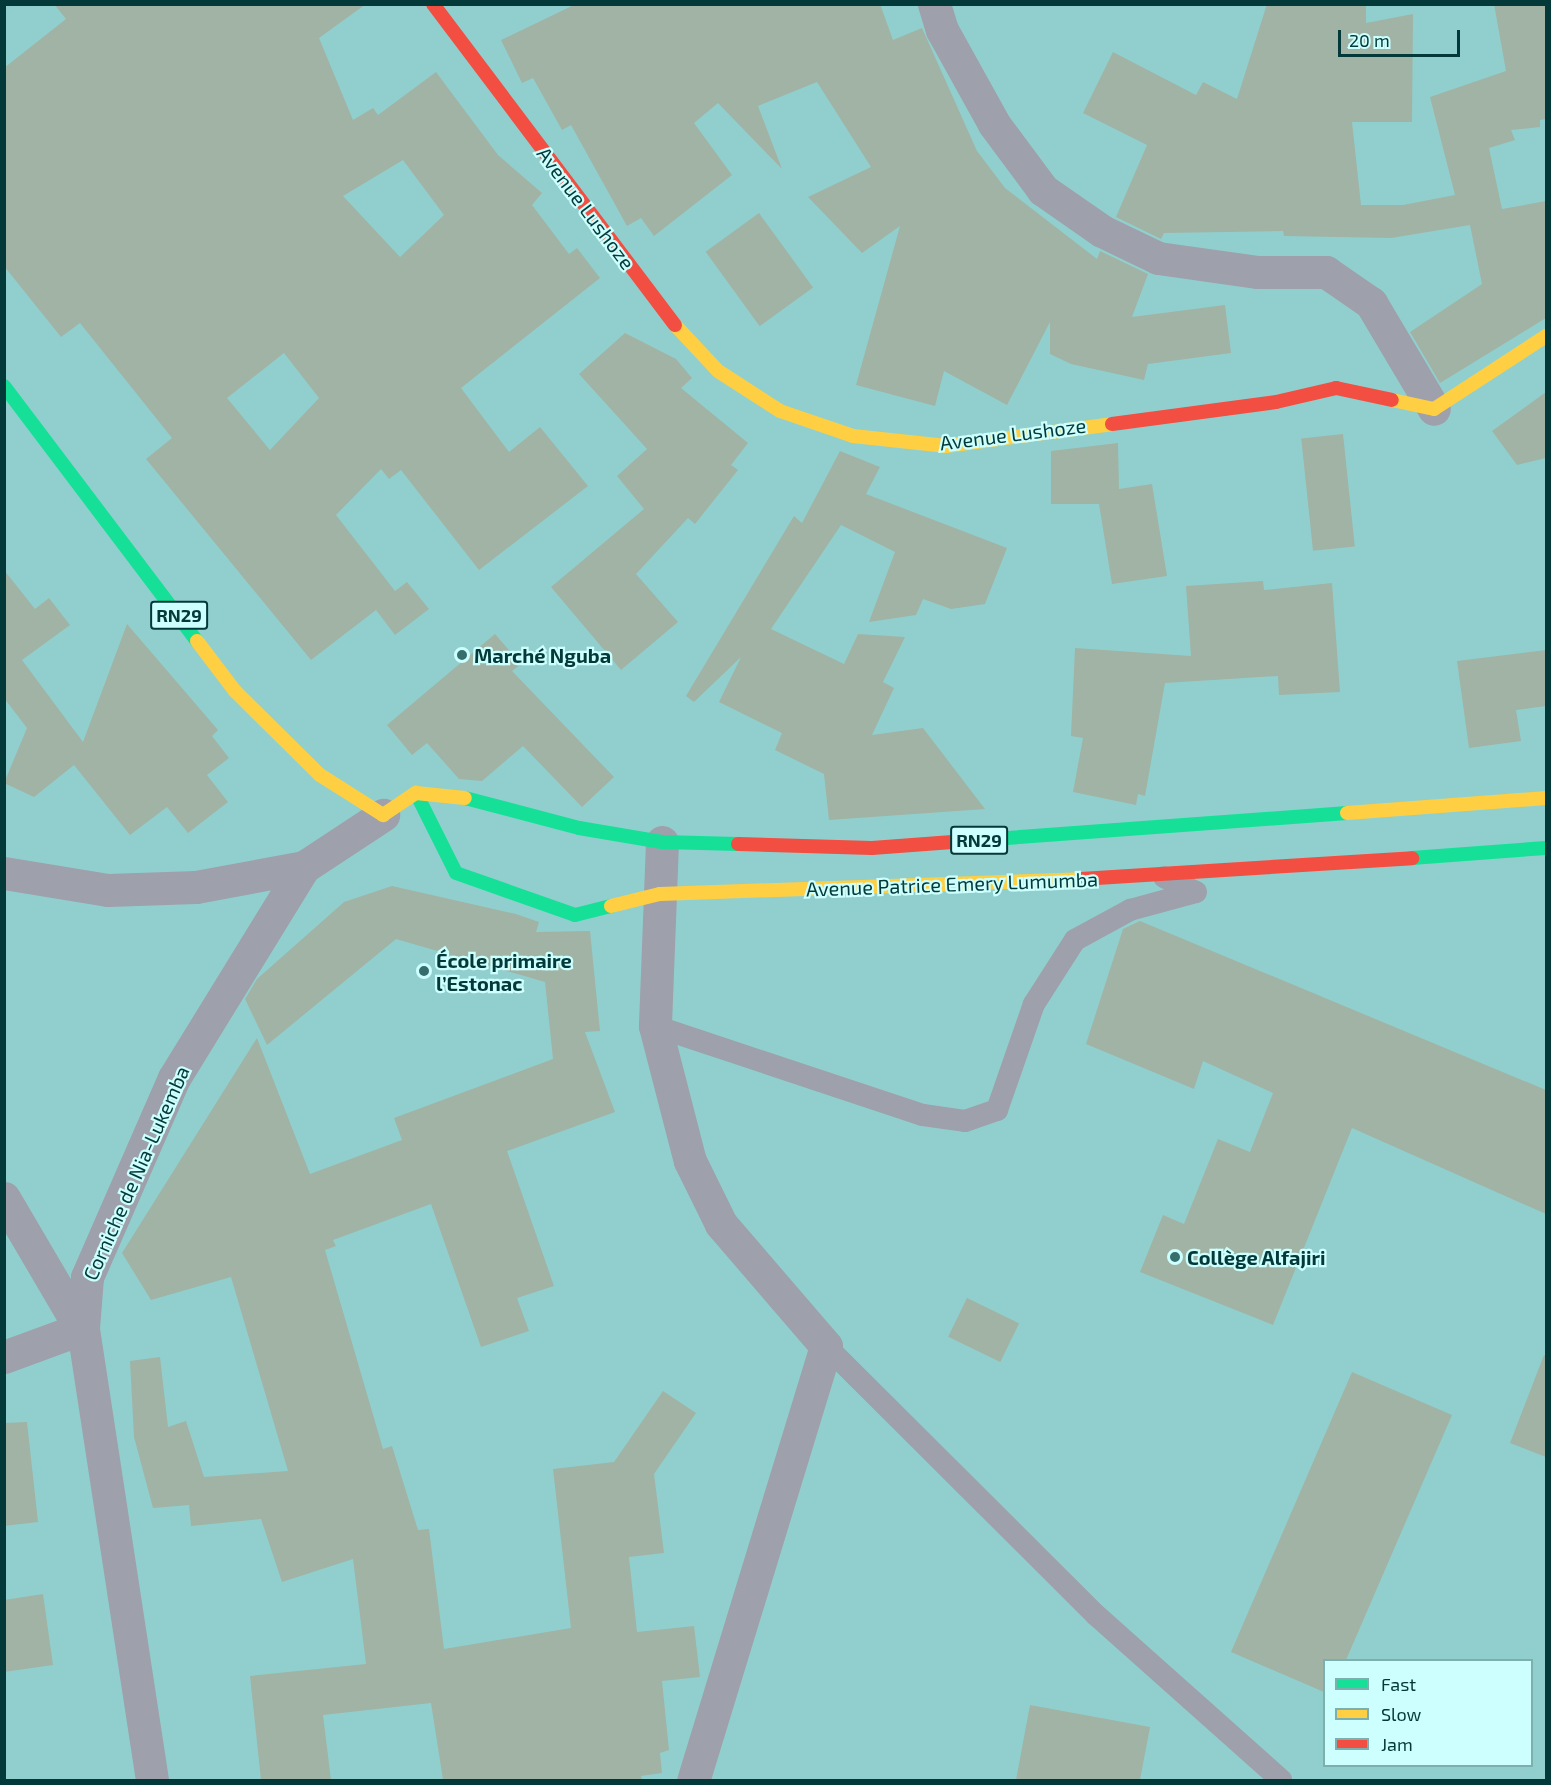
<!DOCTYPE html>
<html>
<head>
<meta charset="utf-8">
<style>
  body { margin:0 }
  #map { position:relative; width:1551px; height:1785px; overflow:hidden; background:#91cfce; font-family:"Exo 2",sans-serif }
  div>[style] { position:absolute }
  .building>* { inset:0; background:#a0b3a5; transform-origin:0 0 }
  .lane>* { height:22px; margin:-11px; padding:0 11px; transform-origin:11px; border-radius:11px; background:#9ea0ab }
  .street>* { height:33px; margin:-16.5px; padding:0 16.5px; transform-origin:16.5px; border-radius:16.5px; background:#9ea0ab }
  .fast>* { height:14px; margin:-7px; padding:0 7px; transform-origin:7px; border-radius:7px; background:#16e098 }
  .slow>* { height:14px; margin:-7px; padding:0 7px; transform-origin:7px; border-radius:7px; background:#ffcf43 }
  .jam>* { height:14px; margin:-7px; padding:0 7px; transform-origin:7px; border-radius:7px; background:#f24e42 }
  .dots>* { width:16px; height:16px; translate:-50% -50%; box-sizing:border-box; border:3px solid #ccfffd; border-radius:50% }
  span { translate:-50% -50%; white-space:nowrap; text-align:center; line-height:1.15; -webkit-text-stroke:4.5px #ccfffd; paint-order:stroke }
  .shield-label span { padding:2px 4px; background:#ccfffd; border:2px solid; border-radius:4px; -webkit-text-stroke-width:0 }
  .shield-label { font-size:18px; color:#043939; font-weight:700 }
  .street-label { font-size:20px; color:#043939 }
  .poi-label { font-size:20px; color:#043939; font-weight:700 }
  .left { translate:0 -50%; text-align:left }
  .frame { position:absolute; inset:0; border:6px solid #043939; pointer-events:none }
  .legend { position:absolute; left:1323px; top:1659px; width:210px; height:108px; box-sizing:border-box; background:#ccfffd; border:2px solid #7cb0af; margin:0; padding:8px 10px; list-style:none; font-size:18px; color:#043939 }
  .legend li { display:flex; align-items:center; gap:12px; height:30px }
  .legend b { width:30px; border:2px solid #7cb0af }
  .scale { position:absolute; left:1338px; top:30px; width:122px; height:27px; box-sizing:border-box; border:3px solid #043939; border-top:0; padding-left:8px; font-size:18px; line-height:21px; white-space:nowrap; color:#043939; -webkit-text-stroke:4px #ccfffd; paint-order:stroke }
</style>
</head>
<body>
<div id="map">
  <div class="building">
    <div style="clip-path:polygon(evenodd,54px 4px,366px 4px,319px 38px,353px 120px,373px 108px,378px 115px,436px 72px,498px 155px,542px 193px,532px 205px,569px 254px,577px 248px,600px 278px,461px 388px,509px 452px,540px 427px,588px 486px,479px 570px,401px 470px,389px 479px,381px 469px,336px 515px,395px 591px,407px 582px,429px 609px,395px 635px,376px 610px,311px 660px,146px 459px,172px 438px,80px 323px,61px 337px,4px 266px,4px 68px,66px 19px,54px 4px,403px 160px,444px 215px,400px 257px,343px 196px,403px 160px,54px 4px,284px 353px,319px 398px,270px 450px,227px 398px,284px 353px)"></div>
    <div style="clip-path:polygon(576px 4px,880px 4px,893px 40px,922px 28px,977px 151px,1005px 188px,1097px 259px,1100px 251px,1148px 274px,1132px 317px,1225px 305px,1231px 353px,1148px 364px,1144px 380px,1071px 364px,1050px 354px,1050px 322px,1007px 405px,944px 371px,935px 406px,856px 385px,900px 226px,862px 253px,808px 197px,871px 167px,817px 82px,758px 106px,782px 169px,718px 103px,694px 123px,732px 175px,654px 236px,641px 218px,627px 226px,571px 125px,562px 130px,533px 78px,522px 83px,501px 40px)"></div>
    <div style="clip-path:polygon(1267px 4px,1366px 4px,1366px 23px,1413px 14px,1412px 122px,1352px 122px,1361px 205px,1403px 205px,1455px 195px,1430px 97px,1506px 71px,1494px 4px,1546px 4px,1546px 119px,1540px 120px,1540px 127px,1511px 130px,1515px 140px,1489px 148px,1502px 209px,1546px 201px,1546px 318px,1440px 383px,1410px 332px,1482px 284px,1470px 225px,1391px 238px,1284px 236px,1283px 231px,1164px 233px,1161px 239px,1116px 217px,1147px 145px,1083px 113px,1113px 52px,1196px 95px,1203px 82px,1237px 99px)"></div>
    <div style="left:759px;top:213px;width:92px;height:66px;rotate:54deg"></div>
    <div style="clip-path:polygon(625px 333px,676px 359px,692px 378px,681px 388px,748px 443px,731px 465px,738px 470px,695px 524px,688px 518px,636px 574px,678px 622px,621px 670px,551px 587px,644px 509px,617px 476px,647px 449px,579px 374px)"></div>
    <div style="clip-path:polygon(1546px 392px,1546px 458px,1517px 465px,1492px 431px)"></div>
    <div style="left:1343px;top:434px;width:113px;height:42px;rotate:84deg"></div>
    <div style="clip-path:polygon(1118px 443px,1119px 489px,1152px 484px,1167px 576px,1112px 584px,1099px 504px,1051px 504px,1051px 451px)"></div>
    <div style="clip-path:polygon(840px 451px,880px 467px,866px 494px,1007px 548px,985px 604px,951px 609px,923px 599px,916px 615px,869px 622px,895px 552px,841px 525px,771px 629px,844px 664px,858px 634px,905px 637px,883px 682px,894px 688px,872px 735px,923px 728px,985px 809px,829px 820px,824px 774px,775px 750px,782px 733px,719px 702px,741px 657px,694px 702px,686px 696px,794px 516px,802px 523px)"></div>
    <div style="clip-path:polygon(4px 570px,35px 609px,49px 598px,70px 625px,22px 660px,83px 742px,127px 624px,218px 730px,212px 736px,229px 758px,207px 775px,228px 802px,188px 833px,167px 807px,130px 835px,74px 765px,34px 797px,4px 783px,27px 728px,4px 698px)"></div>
    <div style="clip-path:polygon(1263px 581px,1264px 590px,1332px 583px,1340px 692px,1279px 695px,1278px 676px,1165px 683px,1145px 796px,1138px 794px,1136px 805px,1073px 792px,1083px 738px,1071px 736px,1075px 648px,1191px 656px,1186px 586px)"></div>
    <div style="clip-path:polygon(495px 634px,521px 664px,512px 671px,614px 777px,582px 807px,523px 746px,482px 781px,459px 779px,427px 743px,412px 755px,387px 725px)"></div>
    <div style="clip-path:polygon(1546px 650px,1546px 706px,1516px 710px,1521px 741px,1469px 748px,1457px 661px)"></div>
    <div style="clip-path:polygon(392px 886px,516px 914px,539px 922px,536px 932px,590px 931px,600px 1031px,585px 1032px,615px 1112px,507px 1151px,554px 1286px,517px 1298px,529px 1331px,481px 1347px,431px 1204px,333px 1240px,336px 1246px,325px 1250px,383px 1449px,392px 1446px,418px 1530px,429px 1529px,444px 1649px,571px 1628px,553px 1469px,614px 1462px,663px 1391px,696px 1413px,654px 1474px,664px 1553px,629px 1557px,637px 1632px,694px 1626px,700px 1677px,662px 1681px,669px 1750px,660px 1753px,662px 1773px,641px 1776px,642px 1780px,443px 1780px,431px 1703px,323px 1715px,331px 1780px,261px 1780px,250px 1676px,366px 1664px,353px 1559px,282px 1582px,261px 1519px,191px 1526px,189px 1505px,153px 1508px,134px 1437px,130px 1361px,160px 1357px,168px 1427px,186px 1421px,204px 1477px,288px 1471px,231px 1277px,151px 1300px,122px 1253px,257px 1038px,310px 1174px,402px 1140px,394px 1118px,553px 1059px,545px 982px,396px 939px,267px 1045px,245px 999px,257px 979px,344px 902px)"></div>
    <div style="clip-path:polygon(1140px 921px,1546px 1090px,1546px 1214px,1352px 1128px,1273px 1325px,1140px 1272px,1163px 1215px,1184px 1224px,1218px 1139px,1250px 1152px,1273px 1093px,1203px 1061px,1194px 1089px,1086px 1044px,1123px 929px)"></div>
    <div style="left:967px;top:1298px;width:58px;height:43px;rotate:26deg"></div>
    <div style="clip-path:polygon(1544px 1355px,1546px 1356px,1546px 1457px,1510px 1443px)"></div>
    <div style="clip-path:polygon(1352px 1372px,1452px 1415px,1346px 1660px,1324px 1660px,1324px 1692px,1231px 1652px)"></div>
    <div style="clip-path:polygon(27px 1422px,38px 1522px,4px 1526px,4px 1423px)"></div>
    <div style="clip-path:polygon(43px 1594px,53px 1665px,4px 1672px,4px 1600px)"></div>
    <div style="clip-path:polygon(1030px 1705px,1150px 1727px,1140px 1780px,1016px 1780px)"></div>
  </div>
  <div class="lane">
    <div style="left:655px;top:1026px;width:282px;rotate:18.4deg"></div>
    <div style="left:923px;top:1115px;width:42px;rotate:8.1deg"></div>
    <div style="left:965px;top:1121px;width:34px;rotate:-19deg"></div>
    <div style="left:997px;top:1110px;width:112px;rotate:-70.8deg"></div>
    <div style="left:1034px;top:1004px;width:76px;rotate:-57.4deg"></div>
    <div style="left:1075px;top:940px;width:63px;rotate:-28.6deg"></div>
    <div style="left:1130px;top:910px;width:68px;rotate:-15.3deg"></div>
    <div style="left:1196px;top:892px;width:35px;rotate:-155deg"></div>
    <div style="left:826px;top:1346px;width:381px;rotate:44.9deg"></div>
    <div style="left:1096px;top:1615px;width:248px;rotate:41.7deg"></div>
  </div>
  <div class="street">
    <div style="left:934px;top:4px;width:27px;rotate:73deg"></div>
    <div style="left:942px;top:30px;width:107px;rotate:61deg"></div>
    <div style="left:994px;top:124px;width:82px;rotate:53.4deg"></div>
    <div style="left:1043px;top:190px;width:72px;rotate:34.8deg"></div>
    <div style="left:1102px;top:231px;width:62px;rotate:25.7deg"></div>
    <div style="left:1158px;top:258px;width:101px;rotate:8deg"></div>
    <div style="left:1258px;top:272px;width:68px"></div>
    <div style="left:1326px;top:272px;width:55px;rotate:34.6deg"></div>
    <div style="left:1371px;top:303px;width:123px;rotate:59.3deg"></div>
    <div style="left:662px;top:842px;width:184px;rotate:92.2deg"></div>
    <div style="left:655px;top:1026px;width:139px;rotate:75.5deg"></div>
    <div style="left:690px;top:1161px;width:70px;rotate:63.8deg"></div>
    <div style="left:721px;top:1224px;width:161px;rotate:49.3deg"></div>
    <div style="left:826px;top:1346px;width:454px;rotate:107deg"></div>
    <div style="left:4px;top:873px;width:105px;rotate:9.3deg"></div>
    <div style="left:108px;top:890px;width:88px;rotate:-2deg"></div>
    <div style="left:196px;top:887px;width:110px;rotate:-10.5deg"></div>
    <div style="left:4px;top:1198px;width:152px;rotate:59.6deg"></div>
    <div style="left:4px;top:1357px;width:84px;rotate:-20.2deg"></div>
    <div style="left:152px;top:1780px;width:457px;rotate:-98.7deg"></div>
    <div style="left:83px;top:1328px;width:51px;rotate:-85.5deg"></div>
    <div style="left:87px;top:1277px;width:217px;rotate:-66.4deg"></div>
    <div style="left:174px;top:1078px;width:248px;rotate:-58.4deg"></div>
    <div style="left:304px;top:867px;width:95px;rotate:-33.4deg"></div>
  </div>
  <div class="fast">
    <div style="left:4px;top:386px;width:320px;rotate:52.9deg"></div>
    <div style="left:416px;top:793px;width:89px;rotate:63.4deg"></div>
    <div style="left:456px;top:873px;width:126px;rotate:19.4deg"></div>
    <div style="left:575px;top:915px;width:37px;rotate:-14deg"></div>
    <div style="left:465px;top:798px;width:118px;rotate:14.7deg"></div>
    <div style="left:579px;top:828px;width:84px;rotate:9.6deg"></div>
    <div style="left:662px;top:842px;width:76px;rotate:1.5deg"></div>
    <div style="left:966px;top:841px;width:382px;rotate:-4.2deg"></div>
    <div style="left:1412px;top:858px;width:134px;rotate:-4.3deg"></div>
  </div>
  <div class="slow">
    <div style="left:675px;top:325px;width:63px;rotate:46.9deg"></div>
    <div style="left:718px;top:371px;width:74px;rotate:32.8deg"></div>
    <div style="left:780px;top:411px;width:77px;rotate:18.9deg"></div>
    <div style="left:853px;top:436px;width:94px;rotate:6.1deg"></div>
    <div style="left:946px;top:446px;width:167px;rotate:-7.5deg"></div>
    <div style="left:1392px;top:400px;width:43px;rotate:12.1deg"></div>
    <div style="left:1434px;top:409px;width:134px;rotate:-33.1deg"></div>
    <div style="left:197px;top:641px;width:63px;rotate:52.8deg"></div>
    <div style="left:235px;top:691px;width:120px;rotate:44.7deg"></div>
    <div style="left:320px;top:775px;width:75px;rotate:32.4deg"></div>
    <div style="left:383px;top:815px;width:40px;rotate:-34deg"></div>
    <div style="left:416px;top:793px;width:49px;rotate:5.8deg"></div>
    <div style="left:1347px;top:813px;width:200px;rotate:-4.3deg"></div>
    <div style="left:611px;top:906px;width:50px;rotate:-13.8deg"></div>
    <div style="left:660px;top:894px;width:421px;rotate:-2deg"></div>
  </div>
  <div class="jam">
    <div style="left:433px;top:4px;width:402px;rotate:53deg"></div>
    <div style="left:1112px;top:424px;width:165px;rotate:-7.6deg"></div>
    <div style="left:1276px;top:402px;width:62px;rotate:-13.1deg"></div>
    <div style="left:1336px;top:388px;width:57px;rotate:12.1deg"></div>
    <div style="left:738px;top:844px;width:134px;rotate:1.7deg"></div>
    <div style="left:872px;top:848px;width:94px;rotate:-4.3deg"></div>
    <div style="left:1081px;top:879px;width:332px;rotate:-3.6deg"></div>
  </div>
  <div class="dots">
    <div style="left:462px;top:655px;background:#356e6d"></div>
    <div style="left:424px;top:971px;background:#356e6d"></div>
    <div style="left:1175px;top:1257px;background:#356e6d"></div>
  </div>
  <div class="shield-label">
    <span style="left:179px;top:615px">RN29</span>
    <span style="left:979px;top:840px">RN29</span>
  </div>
  <div class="street-label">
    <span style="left:586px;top:208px;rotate:53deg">Avenue Lushoze</span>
    <span style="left:1013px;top:434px;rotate:-7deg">Avenue Lushoze</span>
    <span style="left:952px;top:884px;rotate:-2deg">Avenue Patrice Emery Lumumba</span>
    <span style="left:136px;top:1173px;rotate:-66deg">Corniche de Nia-Lukemba</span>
  </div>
  <div class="poi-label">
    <span class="left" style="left:474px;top:655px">Marché Nguba</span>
    <span class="left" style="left:436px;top:972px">École primaire<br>l’Estonac</span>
    <span class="left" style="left:1187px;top:1257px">Collège Alfajiri</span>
  </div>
  <div class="frame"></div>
  <ul class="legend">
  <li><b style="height:8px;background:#16e098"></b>Fast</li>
  <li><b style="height:8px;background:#ffcf43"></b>Slow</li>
  <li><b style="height:8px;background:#f24e42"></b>Jam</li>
  </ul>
  <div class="scale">20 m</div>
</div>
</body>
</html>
